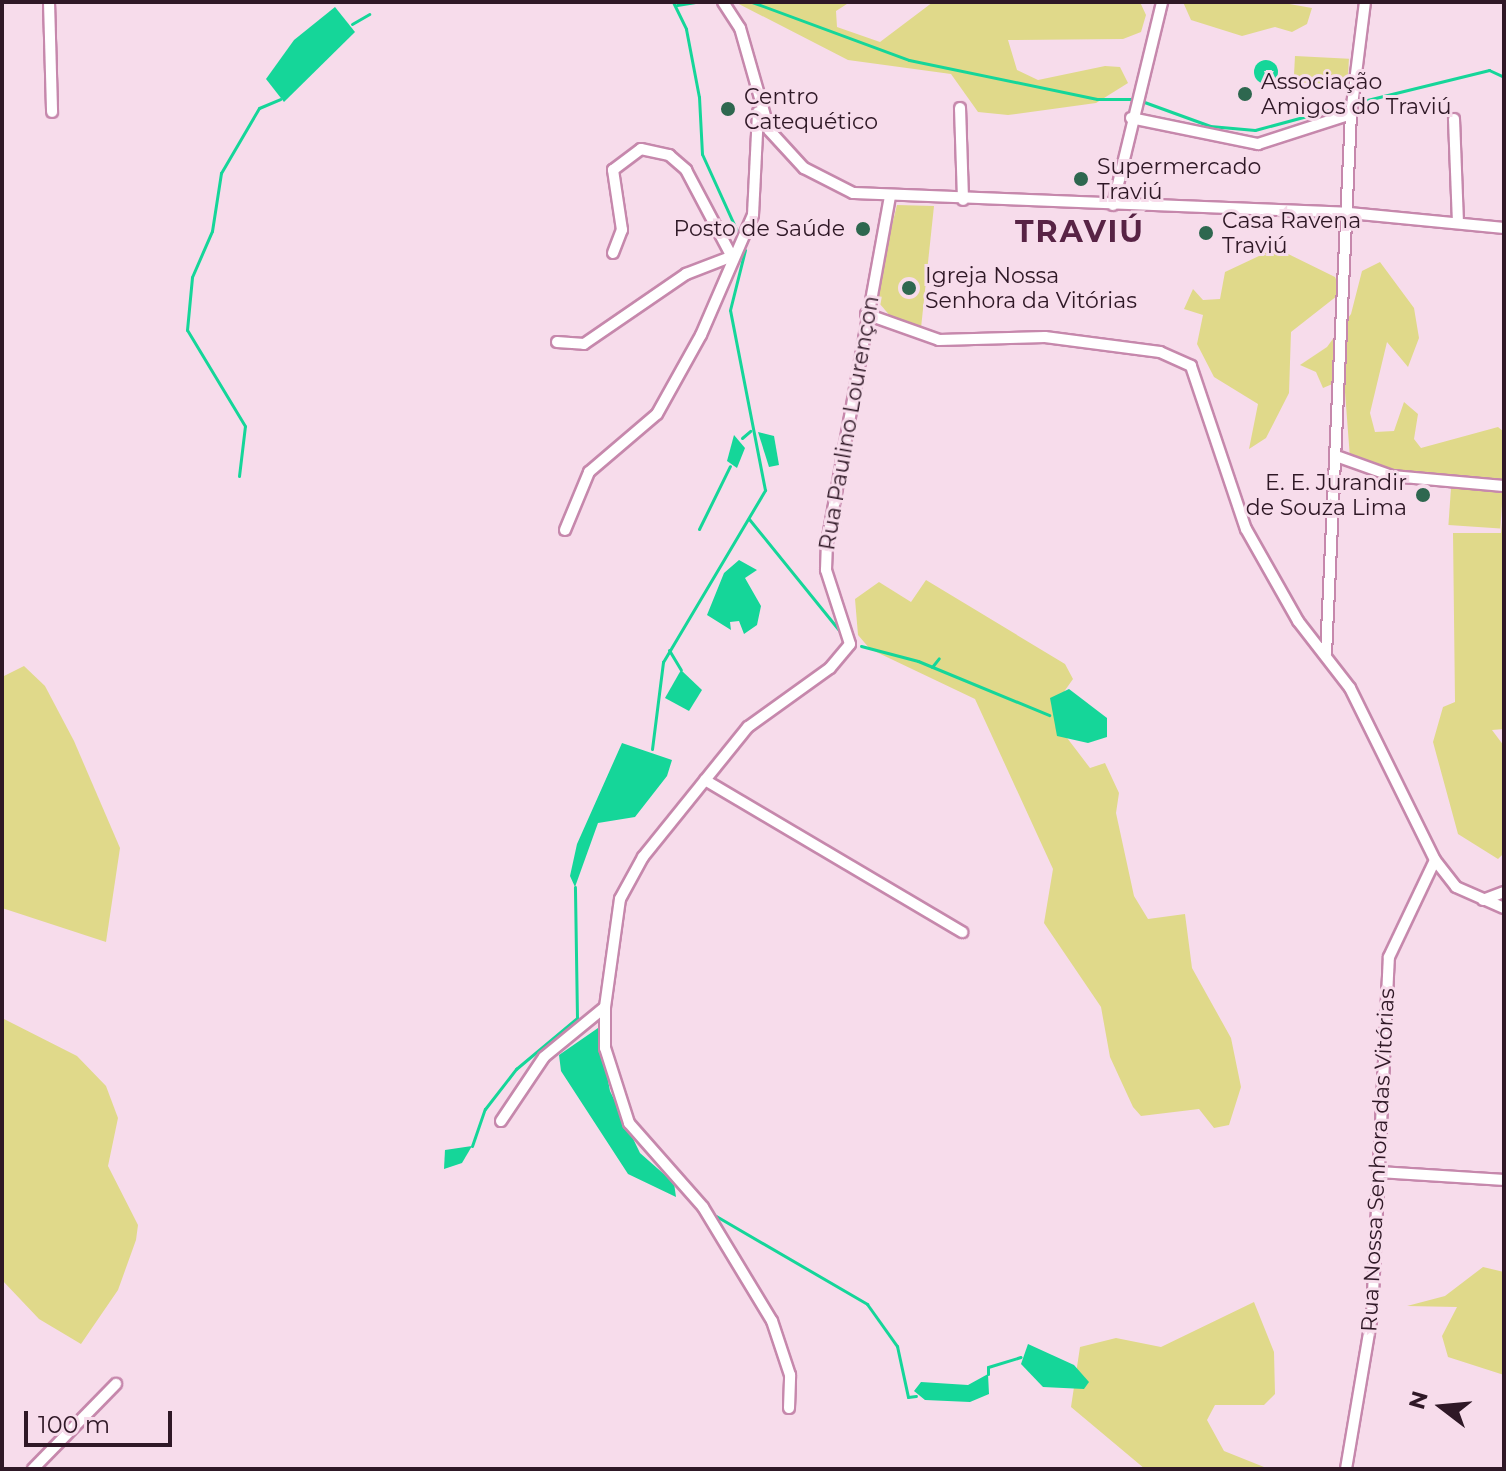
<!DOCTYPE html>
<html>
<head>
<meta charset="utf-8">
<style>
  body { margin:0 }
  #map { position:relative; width:1506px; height:1471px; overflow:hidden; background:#f7dceb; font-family:Montserrat,sans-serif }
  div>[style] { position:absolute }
  .green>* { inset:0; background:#e0d98a; transform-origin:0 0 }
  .water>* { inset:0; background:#15d699 }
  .round { border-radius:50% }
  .stream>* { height:3px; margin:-1.5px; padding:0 1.5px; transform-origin:1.5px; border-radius:1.5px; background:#15d699 }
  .roads { filter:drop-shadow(2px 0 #c688ac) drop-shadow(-2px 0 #c688ac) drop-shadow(0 2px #c688ac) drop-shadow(0 -2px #c688ac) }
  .minor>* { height:10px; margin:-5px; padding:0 5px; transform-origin:5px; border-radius:5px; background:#fff }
  .dots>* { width:22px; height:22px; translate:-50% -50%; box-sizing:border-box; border:4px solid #f7dceb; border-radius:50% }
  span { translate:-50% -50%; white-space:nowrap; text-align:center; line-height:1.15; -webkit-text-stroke:6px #f7dceb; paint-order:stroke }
  .poi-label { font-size:22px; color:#2f1826 }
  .left { translate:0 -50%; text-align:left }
  .right { translate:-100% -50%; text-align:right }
  .street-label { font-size:22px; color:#2f1826 }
  .district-label { font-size:30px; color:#582345; font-weight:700; letter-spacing:2px }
  .frame { position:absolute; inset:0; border:4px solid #2f1826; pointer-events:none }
  .north { position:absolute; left:1402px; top:1367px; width:80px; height:80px; -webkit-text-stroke:6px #f7dceb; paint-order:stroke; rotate:286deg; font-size:22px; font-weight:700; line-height:32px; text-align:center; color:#2f1826 }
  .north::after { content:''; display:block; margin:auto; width:28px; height:36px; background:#2f1826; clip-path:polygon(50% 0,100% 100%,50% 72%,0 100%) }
  .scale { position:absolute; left:24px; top:1411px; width:148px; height:36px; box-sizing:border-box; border:4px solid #2f1826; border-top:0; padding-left:10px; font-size:24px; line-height:28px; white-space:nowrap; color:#2f1826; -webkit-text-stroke:6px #f7dceb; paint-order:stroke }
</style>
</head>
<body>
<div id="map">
  <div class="green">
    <div style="clip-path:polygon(735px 2px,850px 2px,836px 11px,837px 27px,880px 42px,933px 2px,1140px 2px,1146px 15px,1141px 32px,1123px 39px,1008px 40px,1017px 70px,1038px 80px,1105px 66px,1120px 67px,1128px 83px,1096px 103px,1008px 115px,978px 112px,951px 74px,848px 60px)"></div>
    <div style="clip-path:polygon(1183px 2px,1278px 2px,1312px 8px,1307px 24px,1292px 32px,1275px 27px,1242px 36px,1191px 20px)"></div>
    <div style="left:1295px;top:56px;width:54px;height:26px;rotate:3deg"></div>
    <div style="clip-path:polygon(897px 205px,934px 206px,921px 328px,891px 317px,874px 297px)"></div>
    <div style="clip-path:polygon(1276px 248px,1335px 277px,1342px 292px,1291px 332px,1289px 393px,1266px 438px,1249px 449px,1258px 404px,1214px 377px,1197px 344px,1203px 315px,1184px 309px,1193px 289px,1203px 300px,1220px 299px,1225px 272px)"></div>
    <div style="clip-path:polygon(1380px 262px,1414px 308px,1419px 338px,1408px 367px,1387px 342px,1370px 413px,1375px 432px,1394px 431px,1404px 402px,1418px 414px,1414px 439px,1421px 448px,1498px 427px,1504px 432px,1504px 486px,1375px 475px,1350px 458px,1344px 379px,1323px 388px,1316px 372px,1300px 365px,1327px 347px,1351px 314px,1362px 271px)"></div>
    <div style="left:1451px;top:488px;width:52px;height:37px;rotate:4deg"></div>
    <div style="clip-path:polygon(1504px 500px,1504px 729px,1492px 730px,1504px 746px,1504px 853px,1498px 859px,1458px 834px,1433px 742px,1443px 707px,1455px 702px,1453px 533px,1501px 533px)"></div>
    <div style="clip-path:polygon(926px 580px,1065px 664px,1073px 679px,1061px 696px,1058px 726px,1090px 768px,1105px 763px,1119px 793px,1116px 813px,1134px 896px,1148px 919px,1185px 914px,1192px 968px,1231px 1038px,1241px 1087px,1229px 1125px,1214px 1128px,1199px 1109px,1141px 1116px,1133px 1107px,1110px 1057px,1101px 1007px,1044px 923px,1053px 869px,975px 699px,870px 649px,858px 635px,855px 599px,879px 582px,911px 602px)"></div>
    <div style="clip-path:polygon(24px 666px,45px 686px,74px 741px,120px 848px,106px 942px,2px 908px,2px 677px)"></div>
    <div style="clip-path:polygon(2px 1018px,77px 1056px,106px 1086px,118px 1118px,108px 1166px,138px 1225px,136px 1240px,118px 1290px,81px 1344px,39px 1319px,2px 1280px)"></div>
    <div style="clip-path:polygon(1483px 1267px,1504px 1272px,1504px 1375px,1448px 1357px,1442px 1336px,1457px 1307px,1407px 1306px,1445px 1296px)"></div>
    <div style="clip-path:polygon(1254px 1302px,1274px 1352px,1275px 1394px,1264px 1405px,1215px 1405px,1207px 1420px,1224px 1451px,1269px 1469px,1145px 1469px,1071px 1407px,1080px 1347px,1116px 1338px,1161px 1347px)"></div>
  </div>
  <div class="water">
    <div style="clip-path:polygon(335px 7px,355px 32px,284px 102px,266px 79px,294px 40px)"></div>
    <div class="round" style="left:1254px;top:60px;width:24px;height:24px"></div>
    <div style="clip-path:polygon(758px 432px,774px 436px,779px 465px,769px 467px)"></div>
    <div style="clip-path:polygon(734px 435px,745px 448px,737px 468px,727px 461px)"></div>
    <div style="clip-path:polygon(739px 560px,757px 570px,745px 578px,761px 606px,757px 625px,744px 634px,739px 621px,730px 622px,731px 630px,707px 615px,724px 573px)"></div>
    <div style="clip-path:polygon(681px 670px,702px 690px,689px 711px,665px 698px)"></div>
    <div style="clip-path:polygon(1069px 689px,1107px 718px,1107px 737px,1088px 743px,1057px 736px,1050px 698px)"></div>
    <div style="clip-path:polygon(622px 743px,672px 760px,667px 776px,635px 817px,598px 823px,575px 887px,570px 876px,577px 844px)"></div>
    <div style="clip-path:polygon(598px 1028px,610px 1091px,640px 1153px,674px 1183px,676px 1197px,628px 1174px,561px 1071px,559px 1055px)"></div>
    <div style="clip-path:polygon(472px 1146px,462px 1163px,444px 1169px,445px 1150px)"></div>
    <div style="clip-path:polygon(1028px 1344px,1074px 1365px,1089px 1382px,1084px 1389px,1043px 1387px,1021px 1364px)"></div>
    <div style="clip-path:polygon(988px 1374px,989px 1394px,970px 1402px,925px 1400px,914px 1391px,921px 1382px,968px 1385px)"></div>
  </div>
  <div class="stream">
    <div style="left:673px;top:2px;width:30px;rotate:64deg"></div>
    <div style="left:686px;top:29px;width:69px;rotate:79.2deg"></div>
    <div style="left:699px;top:97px;width:57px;rotate:87deg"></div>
    <div style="left:702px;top:154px;width:85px;rotate:65.6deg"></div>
    <div style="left:752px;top:2px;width:167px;rotate:20.3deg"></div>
    <div style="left:909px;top:60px;width:192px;rotate:11.7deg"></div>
    <div style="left:1097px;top:99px;width:39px"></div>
    <div style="left:1136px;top:99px;width:79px;rotate:20deg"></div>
    <div style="left:1210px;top:126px;width:45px;rotate:5.1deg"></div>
    <div style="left:1255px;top:130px;width:92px;rotate:-15.1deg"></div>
    <div style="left:677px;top:5px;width:20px;rotate:-9deg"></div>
    <div style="left:352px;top:24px;width:20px;rotate:-30deg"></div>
    <div style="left:1363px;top:101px;width:130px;rotate:-13.8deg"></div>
    <div style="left:1489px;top:70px;width:17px;rotate:25deg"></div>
    <div style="left:742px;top:438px;width:11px;rotate:-41deg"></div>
    <div style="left:239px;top:476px;width:50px;rotate:-83.2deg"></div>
    <div style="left:245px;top:426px;width:112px;rotate:-121.1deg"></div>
    <div style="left:187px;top:330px;width:53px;rotate:-84.6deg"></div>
    <div style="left:192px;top:277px;width:50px;rotate:-66.5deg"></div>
    <div style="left:212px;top:231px;width:59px;rotate:-81.2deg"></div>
    <div style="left:221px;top:173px;width:75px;rotate:-59.7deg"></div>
    <div style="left:259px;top:108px;width:23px;rotate:-23deg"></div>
    <div style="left:749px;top:519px;width:148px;rotate:51deg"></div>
    <div style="left:699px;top:529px;width:70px;rotate:-63.8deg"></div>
    <div style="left:861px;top:646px;width:59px;rotate:14.7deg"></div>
    <div style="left:918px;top:661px;width:142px;rotate:22.4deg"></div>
    <div style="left:669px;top:650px;width:23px;rotate:59deg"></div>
    <div style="left:932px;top:667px;width:11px;rotate:-52deg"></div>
    <div style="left:652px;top:749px;width:88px;rotate:-82.8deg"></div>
    <div style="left:663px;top:662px;width:200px;rotate:-59.3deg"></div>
    <div style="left:765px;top:490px;width:183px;rotate:-101deg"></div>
    <div style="left:730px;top:310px;width:62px;rotate:-76deg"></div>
    <div style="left:472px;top:1146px;width:39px;rotate:-71deg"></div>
    <div style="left:485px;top:1109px;width:51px;rotate:-52.2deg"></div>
    <div style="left:516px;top:1069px;width:80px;rotate:-39.9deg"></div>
    <div style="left:577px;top:1018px;width:131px;rotate:-90.9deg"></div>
    <div style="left:716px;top:1216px;width:175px;rotate:30.2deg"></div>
    <div style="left:867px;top:1304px;width:52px;rotate:54.5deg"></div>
    <div style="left:897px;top:1346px;width:52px;rotate:77.8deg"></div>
    <div style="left:908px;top:1397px;width:8px;rotate:-7deg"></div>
    <div style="left:988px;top:1374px;width:7px;rotate:-90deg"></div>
    <div style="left:988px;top:1367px;width:34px;rotate:-17deg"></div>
  </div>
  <div class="roads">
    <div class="minor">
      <div style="left:49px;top:2px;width:110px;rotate:88.4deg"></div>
      <div style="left:723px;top:2px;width:31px;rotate:57deg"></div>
      <div style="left:740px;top:28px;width:106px;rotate:74.1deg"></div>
      <div style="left:769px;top:130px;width:52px;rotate:47.4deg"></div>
      <div style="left:804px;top:168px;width:55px;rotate:27deg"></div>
      <div style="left:853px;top:193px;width:496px;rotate:2.3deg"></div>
      <div style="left:1349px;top:213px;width:156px;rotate:5.5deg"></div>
      <div style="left:960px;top:108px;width:92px;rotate:88.1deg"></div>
      <div style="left:1131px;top:118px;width:130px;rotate:11.6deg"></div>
      <div style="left:1258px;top:144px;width:98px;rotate:-17.9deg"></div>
      <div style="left:1454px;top:119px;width:104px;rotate:87.8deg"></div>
      <div style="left:1113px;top:205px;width:209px;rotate:-76.4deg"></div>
      <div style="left:613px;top:253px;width:25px;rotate:-69deg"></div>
      <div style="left:622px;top:230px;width:61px;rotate:-98.5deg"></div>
      <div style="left:613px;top:170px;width:35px;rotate:-37deg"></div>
      <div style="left:641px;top:149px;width:29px;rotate:12deg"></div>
      <div style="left:669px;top:155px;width:23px;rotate:41deg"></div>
      <div style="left:686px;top:170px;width:96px;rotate:62.1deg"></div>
      <div style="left:866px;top:314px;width:77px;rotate:19.6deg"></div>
      <div style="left:939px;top:340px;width:106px;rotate:-1.6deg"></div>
      <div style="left:1045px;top:337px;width:116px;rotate:7.4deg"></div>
      <div style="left:1160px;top:352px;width:34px;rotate:24deg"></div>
      <div style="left:1191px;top:366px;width:172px;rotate:71.4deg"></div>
      <div style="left:1246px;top:529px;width:106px;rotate:60.5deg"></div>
      <div style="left:1298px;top:621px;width:85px;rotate:52.2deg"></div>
      <div style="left:1350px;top:688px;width:192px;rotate:63.7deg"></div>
      <div style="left:1435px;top:860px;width:34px;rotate:52deg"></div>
      <div style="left:1456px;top:887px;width:52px;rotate:23.6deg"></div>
      <div style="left:557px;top:342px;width:27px;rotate:4deg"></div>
      <div style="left:584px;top:344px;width:124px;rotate:-34.5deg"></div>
      <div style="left:686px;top:274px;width:47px;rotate:-21.1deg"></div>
      <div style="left:1339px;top:457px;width:56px;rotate:19.7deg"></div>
      <div style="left:1392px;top:476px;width:112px;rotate:5.1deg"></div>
      <div style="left:565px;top:530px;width:63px;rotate:-67.5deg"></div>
      <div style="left:589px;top:472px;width:89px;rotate:-40.5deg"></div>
      <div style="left:657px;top:414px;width:90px;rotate:-60.9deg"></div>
      <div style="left:701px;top:335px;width:131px;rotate:-66.6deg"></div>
      <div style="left:753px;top:215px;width:103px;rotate:-87.2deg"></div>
      <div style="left:1326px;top:654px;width:541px;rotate:-87.35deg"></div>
      <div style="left:1351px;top:114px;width:113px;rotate:-82.9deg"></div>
      <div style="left:705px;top:780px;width:299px;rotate:30.6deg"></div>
      <div style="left:1483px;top:900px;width:22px;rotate:-21deg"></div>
      <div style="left:501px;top:1121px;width:77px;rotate:-56.1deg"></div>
      <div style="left:544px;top:1057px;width:79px;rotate:-39.3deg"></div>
      <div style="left:1380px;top:1172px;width:124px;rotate:3.7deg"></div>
      <div style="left:789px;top:1408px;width:33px;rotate:-88deg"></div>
      <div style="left:790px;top:1375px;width:57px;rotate:-108.4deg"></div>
      <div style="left:772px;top:1321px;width:133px;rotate:-121.2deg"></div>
      <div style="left:703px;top:1207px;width:112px;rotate:-131.4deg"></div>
      <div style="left:629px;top:1123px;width:79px;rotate:-107.7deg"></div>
      <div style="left:605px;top:1048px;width:41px;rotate:-90deg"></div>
      <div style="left:605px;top:1007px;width:109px;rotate:-82.1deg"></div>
      <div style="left:620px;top:899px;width:48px;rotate:-61.3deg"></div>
      <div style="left:643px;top:857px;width:167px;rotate:-51.1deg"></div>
      <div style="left:748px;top:727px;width:101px;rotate:-35.7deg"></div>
      <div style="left:830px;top:668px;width:31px;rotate:-50deg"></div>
      <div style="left:850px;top:644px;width:78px;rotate:-108deg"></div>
      <div style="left:826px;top:570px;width:27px;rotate:-88deg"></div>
      <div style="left:827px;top:543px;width:351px;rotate:-79.7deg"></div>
      <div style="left:33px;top:1469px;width:119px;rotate:-45.7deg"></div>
      <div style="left:1346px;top:1469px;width:156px;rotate:-80.4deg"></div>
      <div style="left:1372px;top:1315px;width:358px;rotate:-87.3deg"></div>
      <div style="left:1389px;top:957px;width:107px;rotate:-64.6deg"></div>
    </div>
  </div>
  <div class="dots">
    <div style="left:1245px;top:94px;background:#2e674f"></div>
    <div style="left:728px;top:109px;background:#2e674f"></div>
    <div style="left:1081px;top:179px;background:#2e674f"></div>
    <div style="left:863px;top:229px;background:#2e674f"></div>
    <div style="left:1206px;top:233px;background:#2e674f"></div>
    <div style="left:909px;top:288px;background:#2e674f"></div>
    <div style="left:1423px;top:495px;background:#2e674f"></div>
  </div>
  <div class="poi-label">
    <span class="left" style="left:1261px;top:94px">Associação<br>Amigos do Traviú</span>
    <span class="left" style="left:744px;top:109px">Centro<br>Catequético</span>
    <span class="left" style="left:1097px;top:179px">Supermercado<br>Traviú</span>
    <span class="left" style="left:1222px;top:233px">Casa Ravena<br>Traviú</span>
    <span class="right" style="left:845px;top:229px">Posto de Saúde</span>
    <span class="left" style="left:925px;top:288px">Igreja Nossa<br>Senhora da Vitórias</span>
    <span class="right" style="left:1407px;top:495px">E. E. Jurandir<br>de Souza Lima</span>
  </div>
  <div class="street-label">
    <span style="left:849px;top:423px;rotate:-80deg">Rua Paulino Lourençon</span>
    <span style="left:1378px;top:1160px;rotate:-87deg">Rua Nossa Senhora das Vitórias</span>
  </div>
  <div class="district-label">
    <span style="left:1080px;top:232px">TRAVIÚ</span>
  </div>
  <div class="frame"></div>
  <div class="north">N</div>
  <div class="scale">100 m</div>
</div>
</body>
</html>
